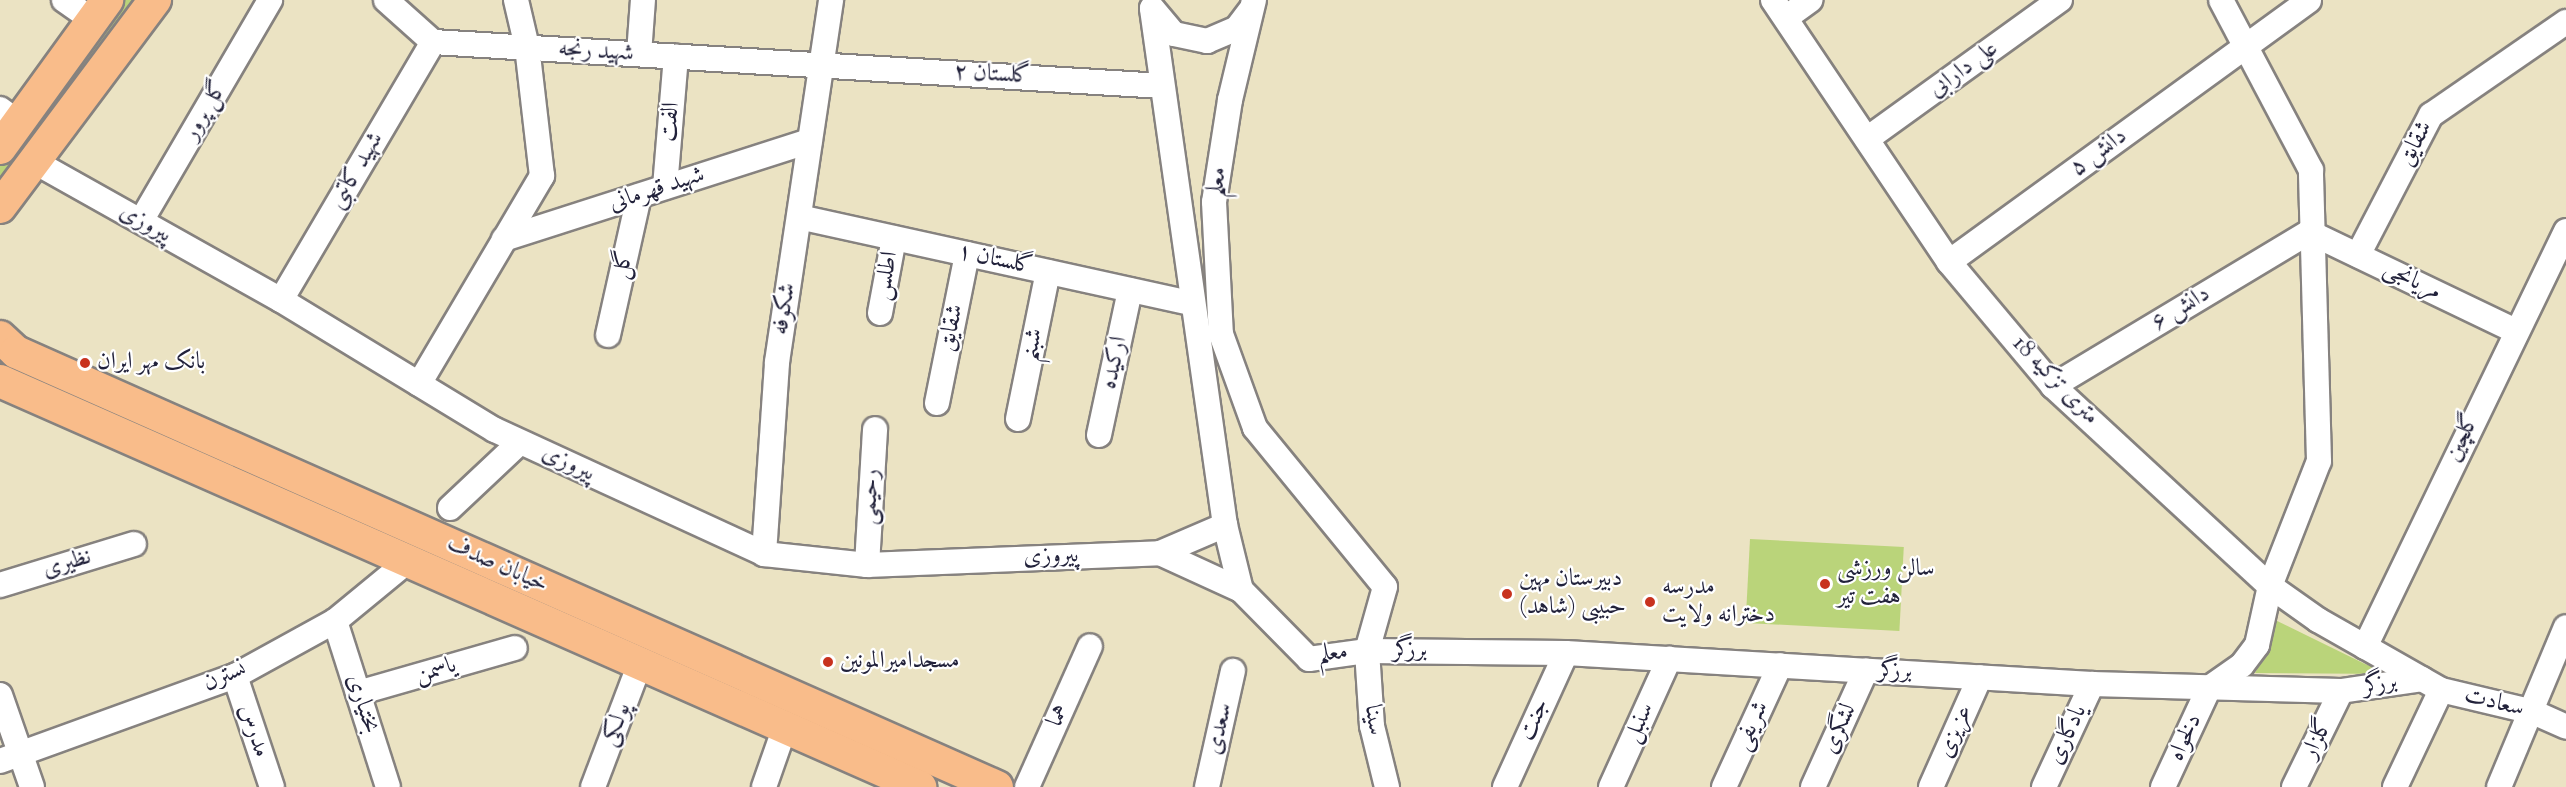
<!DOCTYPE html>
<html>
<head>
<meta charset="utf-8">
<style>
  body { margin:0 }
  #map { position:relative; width:2566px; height:787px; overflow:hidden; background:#ebe3c3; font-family:"Sorts Mill Goudy",Amiri,serif }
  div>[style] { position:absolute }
  .green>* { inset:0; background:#bad47a; transform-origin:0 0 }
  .roads { filter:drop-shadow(2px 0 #86827f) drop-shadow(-2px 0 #86827f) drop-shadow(0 2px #86827f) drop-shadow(0 -2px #86827f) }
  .minor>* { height:24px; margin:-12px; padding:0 12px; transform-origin:12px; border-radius:12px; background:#fff }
  .major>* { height:32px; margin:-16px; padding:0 16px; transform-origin:16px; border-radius:16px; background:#f9bc8a }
  .dots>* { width:16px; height:16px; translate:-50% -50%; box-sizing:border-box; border:3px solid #fff; border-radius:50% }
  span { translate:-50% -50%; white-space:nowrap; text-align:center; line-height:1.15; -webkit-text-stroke:4.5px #fff; paint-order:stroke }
  .street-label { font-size:24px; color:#22223b }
  .poi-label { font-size:24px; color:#22223b }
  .left { translate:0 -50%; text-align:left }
</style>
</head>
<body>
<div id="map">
  <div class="green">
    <div style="clip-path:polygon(122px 0,134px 0,0 183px,0 165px)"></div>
    <div style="left:1750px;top:539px;width:154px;height:84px;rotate:3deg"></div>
    <div style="clip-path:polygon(2269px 617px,2365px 664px,2393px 674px,2255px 673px,2268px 647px)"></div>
  </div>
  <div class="roads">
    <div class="minor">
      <div style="left:64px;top:0;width:35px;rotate:35deg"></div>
      <div style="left:386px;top:0;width:63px;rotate:41.8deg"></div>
      <div style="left:433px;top:42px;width:730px;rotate:3.45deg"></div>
      <div style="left:1254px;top:0;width:103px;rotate:103.5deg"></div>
      <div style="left:1230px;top:100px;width:103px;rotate:98.9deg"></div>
      <div style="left:1214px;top:202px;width:132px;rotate:87deg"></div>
      <div style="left:1221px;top:334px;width:100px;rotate:70.1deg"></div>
      <div style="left:1255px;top:428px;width:205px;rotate:50.7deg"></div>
      <div style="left:1385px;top:587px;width:66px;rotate:105.7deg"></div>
      <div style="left:1367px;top:651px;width:75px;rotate:86.2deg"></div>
      <div style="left:1372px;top:726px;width:63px;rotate:76.2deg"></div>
      <div style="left:1773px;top:0;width:316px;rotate:56.1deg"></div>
      <div style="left:1949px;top:262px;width:162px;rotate:50deg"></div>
      <div style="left:2053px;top:386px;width:295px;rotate:42.7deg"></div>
      <div style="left:2270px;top:586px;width:59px;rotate:35.3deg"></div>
      <div style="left:2318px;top:620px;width:142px;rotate:29.6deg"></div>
      <div style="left:2441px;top:690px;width:95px;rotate:13.4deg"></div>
      <div style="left:2533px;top:712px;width:36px;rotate:24deg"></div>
      <div style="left:1152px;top:8px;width:34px;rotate:50deg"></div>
      <div style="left:1174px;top:34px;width:34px;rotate:12deg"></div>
      <div style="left:1207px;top:41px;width:33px;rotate:-23deg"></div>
      <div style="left:1237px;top:28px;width:21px;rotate:-53deg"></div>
      <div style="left:1152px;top:9px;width:521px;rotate:81.95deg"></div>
      <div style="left:1225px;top:525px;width:67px;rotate:76.2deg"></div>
      <div style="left:1241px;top:590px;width:97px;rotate:45.4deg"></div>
      <div style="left:1309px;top:659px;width:59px;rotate:-7.9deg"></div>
      <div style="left:1367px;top:651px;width:199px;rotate:0.6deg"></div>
      <div style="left:1566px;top:653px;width:527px;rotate:3.37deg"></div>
      <div style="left:2092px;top:684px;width:249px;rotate:1.6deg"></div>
      <div style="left:2341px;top:691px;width:82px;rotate:-8.4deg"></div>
      <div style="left:1787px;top:17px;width:29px;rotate:-36deg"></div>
      <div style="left:639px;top:54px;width:54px;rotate:-85.8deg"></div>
      <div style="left:0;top:109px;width:24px;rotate:36deg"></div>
      <div style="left:1867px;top:139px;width:238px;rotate:-35.8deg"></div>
      <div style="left:35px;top:162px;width:282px;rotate:29.3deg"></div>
      <div style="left:281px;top:300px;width:250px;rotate:31.3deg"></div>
      <div style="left:495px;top:430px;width:296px;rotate:24.7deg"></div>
      <div style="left:764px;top:554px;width:104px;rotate:6.1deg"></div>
      <div style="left:867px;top:565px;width:293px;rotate:-2.3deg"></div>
      <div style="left:1160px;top:553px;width:71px;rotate:-23.3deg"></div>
      <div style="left:665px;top:187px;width:131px;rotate:-85.2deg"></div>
      <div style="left:799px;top:217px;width:401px;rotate:12.4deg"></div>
      <div style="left:141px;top:221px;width:256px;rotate:-59.7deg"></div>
      <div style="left:504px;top:239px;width:321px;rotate:-17.8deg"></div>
      <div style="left:2358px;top:255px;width:158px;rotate:-62.5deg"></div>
      <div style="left:2431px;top:115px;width:164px;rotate:-34.6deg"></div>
      <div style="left:1949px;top:262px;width:445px;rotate:-36deg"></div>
      <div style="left:281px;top:300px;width:299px;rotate:-59.5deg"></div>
      <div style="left:880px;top:313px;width:76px;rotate:-79.4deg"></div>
      <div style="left:608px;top:335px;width:142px;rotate:-77.4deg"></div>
      <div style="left:419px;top:384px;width:242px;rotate:-59.4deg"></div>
      <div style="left:542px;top:176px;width:130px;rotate:-96.6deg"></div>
      <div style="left:527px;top:47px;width:48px;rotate:-103.2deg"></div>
      <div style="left:2053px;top:386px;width:299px;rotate:-31deg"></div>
      <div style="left:2309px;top:232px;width:227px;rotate:25.6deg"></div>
      <div style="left:937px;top:403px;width:152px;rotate:-78.6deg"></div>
      <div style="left:1018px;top:419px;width:150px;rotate:-78.5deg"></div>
      <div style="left:1099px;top:435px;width:148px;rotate:-77.9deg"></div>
      <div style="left:450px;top:508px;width:96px;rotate:-43.3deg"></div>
      <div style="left:1160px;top:553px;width:89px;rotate:24.6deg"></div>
      <div style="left:764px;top:554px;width:192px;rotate:-86.1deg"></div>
      <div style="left:777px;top:362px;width:366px;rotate:-81.5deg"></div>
      <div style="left:867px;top:565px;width:136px;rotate:-86.6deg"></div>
      <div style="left:0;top:585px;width:140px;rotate:-17deg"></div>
      <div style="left:335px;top:621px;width:174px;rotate:72.3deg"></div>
      <div style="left:2365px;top:647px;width:462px;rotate:-64.2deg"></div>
      <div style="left:235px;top:676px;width:117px;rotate:71.6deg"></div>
      <div style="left:358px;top:693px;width:163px;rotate:-16deg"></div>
      <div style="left:0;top:695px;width:97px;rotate:70.8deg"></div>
      <div style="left:0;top:761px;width:250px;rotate:-19.9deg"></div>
      <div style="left:235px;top:676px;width:114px;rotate:-28.8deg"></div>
      <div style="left:335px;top:621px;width:94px;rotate:-39.4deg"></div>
      <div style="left:593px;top:787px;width:133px;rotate:-69.2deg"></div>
      <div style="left:764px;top:787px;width:64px;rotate:-70.7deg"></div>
      <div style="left:1027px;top:787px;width:154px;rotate:-65.9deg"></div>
      <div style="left:1207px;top:787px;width:119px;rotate:-77.4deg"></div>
      <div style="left:1505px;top:787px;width:147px;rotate:-65.5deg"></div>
      <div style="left:1611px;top:787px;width:141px;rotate:-65.6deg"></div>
      <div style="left:1724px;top:787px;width:134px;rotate:-65.3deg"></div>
      <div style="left:1813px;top:787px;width:128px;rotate:-65.6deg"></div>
      <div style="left:1931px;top:787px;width:120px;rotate:-66deg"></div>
      <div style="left:2044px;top:787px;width:114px;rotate:-65deg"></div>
      <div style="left:2163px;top:787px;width:109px;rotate:-65.1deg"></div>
      <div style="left:2209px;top:688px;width:40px;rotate:-34.9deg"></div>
      <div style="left:2242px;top:665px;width:25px;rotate:-53deg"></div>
      <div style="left:2257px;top:645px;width:60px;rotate:-77.6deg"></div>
      <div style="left:2270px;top:586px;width:134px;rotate:-68.6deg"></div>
      <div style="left:2319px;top:461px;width:291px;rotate:-91.6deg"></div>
      <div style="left:2311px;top:170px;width:192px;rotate:-117.9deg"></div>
      <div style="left:2294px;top:787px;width:107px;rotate:-63.9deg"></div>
      <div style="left:2395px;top:787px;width:107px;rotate:-64.6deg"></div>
      <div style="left:2499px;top:787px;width:173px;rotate:-67.3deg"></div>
    </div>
    <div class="major">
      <div style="left:0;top:148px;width:183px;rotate:-54.1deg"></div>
      <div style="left:0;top:207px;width:259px;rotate:-53.2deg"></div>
      <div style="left:0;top:337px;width:22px;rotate:43deg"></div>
      <div style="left:16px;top:352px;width:1073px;rotate:23.91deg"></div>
      <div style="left:0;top:381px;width:1006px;rotate:23.81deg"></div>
    </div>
  </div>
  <div class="dots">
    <div style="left:85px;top:363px;background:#c8321e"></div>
    <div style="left:1825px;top:584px;background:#c8321e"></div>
    <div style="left:1507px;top:594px;background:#c8321e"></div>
    <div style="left:1650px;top:602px;background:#c8321e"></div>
    <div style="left:828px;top:662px;background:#c8321e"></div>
  </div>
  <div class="street-label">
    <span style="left:596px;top:52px;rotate:4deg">شهید رنجه</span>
    <span style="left:1964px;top:70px;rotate:-36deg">علی دارابی</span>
    <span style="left:992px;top:75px;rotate:3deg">گلستان ۲</span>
    <span style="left:206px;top:111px;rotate:-60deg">گل پرور</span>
    <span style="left:671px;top:122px;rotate:-85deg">الفت</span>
    <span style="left:2416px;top:144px;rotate:-62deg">شقایق</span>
    <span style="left:2099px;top:153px;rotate:-36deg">دانش ۵</span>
    <span style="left:357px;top:171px;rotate:-60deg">شهید کاتبی</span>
    <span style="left:1218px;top:182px;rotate:-83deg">معلم</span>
    <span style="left:657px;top:190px;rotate:-18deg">شهید قهرمانی</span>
    <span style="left:145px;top:224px;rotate:29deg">پیروزی</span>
    <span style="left:995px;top:260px;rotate:12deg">گلستان ۱</span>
    <span style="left:624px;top:265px;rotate:-77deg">گل</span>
    <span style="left:887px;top:276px;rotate:-80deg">اطلس</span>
    <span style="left:2412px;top:281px;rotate:26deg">مریانجی</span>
    <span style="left:785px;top:309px;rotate:-81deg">شکوفه</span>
    <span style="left:2181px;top:309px;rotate:-31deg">دانش ۶</span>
    <span style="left:952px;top:328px;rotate:-78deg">شقایق</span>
    <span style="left:1033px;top:345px;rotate:-78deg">شبنم</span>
    <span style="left:1115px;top:363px;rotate:-78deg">ارکیده</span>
    <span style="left:2055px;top:381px;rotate:46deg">18 متری تزکیه</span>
    <span style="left:2463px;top:438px;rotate:-65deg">گلچین</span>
    <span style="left:568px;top:464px;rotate:25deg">پیروزی</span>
    <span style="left:871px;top:497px;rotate:-87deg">رحیمی</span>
    <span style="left:1051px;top:557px;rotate:-2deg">پیروزی</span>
    <span style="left:67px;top:564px;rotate:-17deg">نظیری</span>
    <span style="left:497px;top:565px;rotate:24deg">خیابان صدف</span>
    <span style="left:1410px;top:651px;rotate:1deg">برزگر</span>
    <span style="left:1333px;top:654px;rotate:-5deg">معلم</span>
    <span style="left:436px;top:671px;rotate:-16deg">یاسمن</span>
    <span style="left:1895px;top:672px;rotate:3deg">برزگر</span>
    <span style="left:225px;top:677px;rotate:-23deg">نسترن</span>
    <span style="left:2380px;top:685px;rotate:-9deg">برزگر</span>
    <span style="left:2494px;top:703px;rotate:14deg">سعادت</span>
    <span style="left:362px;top:704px;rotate:72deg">بختیاری</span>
    <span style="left:1059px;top:716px;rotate:-66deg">هما</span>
    <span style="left:1373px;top:720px;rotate:82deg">سینا</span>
    <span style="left:1535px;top:720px;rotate:-66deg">جنت</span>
    <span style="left:1640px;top:723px;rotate:-65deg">سنبل</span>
    <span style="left:617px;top:725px;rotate:-69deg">پولکی</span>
    <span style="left:1752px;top:726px;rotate:-65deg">شریفی</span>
    <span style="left:1220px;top:729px;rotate:-77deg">سعدی</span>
    <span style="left:1840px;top:729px;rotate:-66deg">لشگری</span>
    <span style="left:253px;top:731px;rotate:72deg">مدرس</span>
    <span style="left:1956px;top:732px;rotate:-66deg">عزیزی</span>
    <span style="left:2068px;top:735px;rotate:-65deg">یادگاری</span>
    <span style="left:2186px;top:738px;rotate:-65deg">دلخواه</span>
    <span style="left:2318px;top:739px;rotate:-64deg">گلزار</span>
  </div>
  <div class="poi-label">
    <span class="left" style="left:97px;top:363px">بانک مهر ایران</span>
    <span class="left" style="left:1837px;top:584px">سالن ورزشی<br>هفت تیر</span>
    <span class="left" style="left:1519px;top:594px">دبیرستان مهین<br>حبیبی (شاهد)</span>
    <span class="left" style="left:1662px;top:602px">مدرسه<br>دخترانه ولایت</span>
    <span class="left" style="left:840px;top:662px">مسجدامیرالمونین</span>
  </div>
</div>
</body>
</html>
